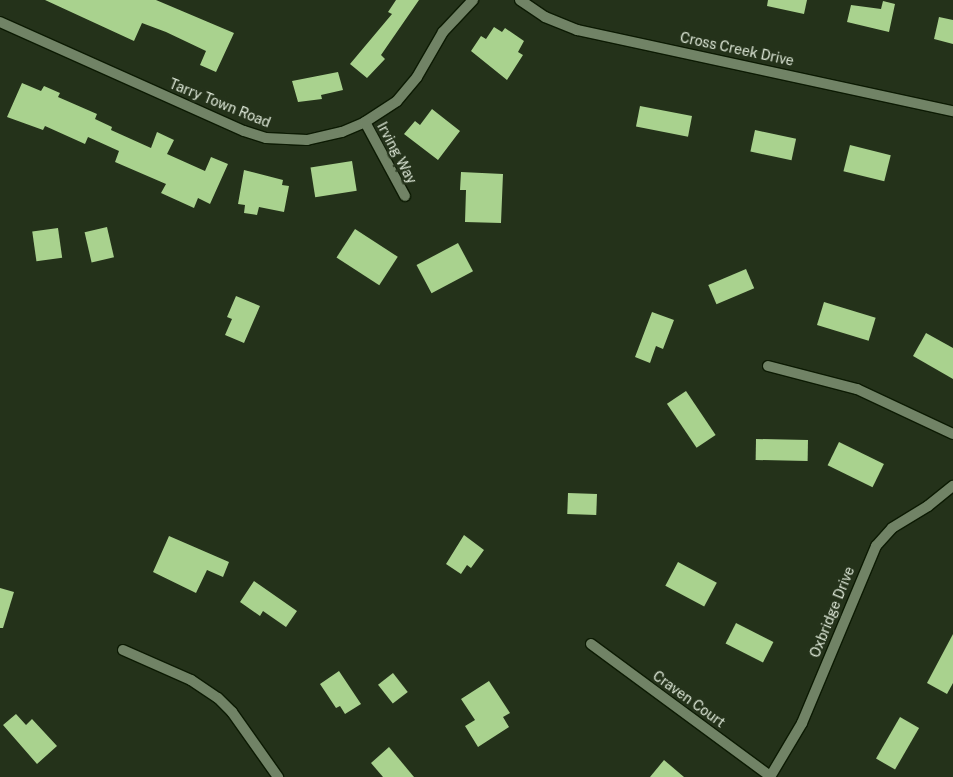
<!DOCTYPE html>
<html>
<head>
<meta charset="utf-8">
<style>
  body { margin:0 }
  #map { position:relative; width:953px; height:777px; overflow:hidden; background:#24321a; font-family:"Public Sans",sans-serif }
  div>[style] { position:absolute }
  .building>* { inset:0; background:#a9d28e; transform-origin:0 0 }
  .roads { filter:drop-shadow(1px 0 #0c1a03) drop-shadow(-1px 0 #0c1a03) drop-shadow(0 1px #0c1a03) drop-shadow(0 -1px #0c1a03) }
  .minor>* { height:10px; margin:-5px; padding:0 5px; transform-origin:5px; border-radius:5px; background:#718366 }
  span { translate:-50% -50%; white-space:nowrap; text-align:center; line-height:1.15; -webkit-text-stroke:5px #24321a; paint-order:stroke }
  .street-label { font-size:14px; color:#dee8d8 }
</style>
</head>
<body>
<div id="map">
  <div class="building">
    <div style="clip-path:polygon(45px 0,156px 0,234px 33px,216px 72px,200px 65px,206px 51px,166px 32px,142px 23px,134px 41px)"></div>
    <div style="clip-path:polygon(396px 0,419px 0,381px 55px,385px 59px,367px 78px,350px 64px,392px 14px,388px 12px)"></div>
    <div style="clip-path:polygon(768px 0,807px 0,804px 14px,767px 6px)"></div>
    <div style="clip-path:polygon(883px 1px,895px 4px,889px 32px,847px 22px,851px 5px,881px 9px)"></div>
    <div style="clip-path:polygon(939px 17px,953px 20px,953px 44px,934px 39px)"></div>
    <div style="clip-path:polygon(494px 27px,502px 32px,505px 28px,524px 41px,518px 52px,523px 55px,507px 80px,471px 51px,481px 36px,486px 39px)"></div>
    <div style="clip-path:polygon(338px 72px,343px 90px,321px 95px,322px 99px,298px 102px,292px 81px)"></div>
    <div style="clip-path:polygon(22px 83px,41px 91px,44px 86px,60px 93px,58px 97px,97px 114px,95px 119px,112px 127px,111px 130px,151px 148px,157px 132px,174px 140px,167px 154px,205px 171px,211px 157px,228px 164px,210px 204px,198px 198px,194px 208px,161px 193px,166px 184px,115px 162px,119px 151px,88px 137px,85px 144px,45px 126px,43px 130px,7px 117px)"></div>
    <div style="left:640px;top:106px;width:53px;height:21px;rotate:11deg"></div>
    <div style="clip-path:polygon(432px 109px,460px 131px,438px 160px,404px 134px,415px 121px,420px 125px)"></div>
    <div style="left:755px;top:130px;width:42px;height:22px;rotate:12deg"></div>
    <div style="left:850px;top:145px;width:42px;height:27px;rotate:14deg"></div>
    <div style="left:352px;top:161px;width:30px;height:42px;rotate:81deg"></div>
    <div style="clip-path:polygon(244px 170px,283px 180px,282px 185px,289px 186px,284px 212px,259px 207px,257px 215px,244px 213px,245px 205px,238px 204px)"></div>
    <div style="clip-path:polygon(461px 172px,503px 174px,501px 223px,465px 222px,466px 190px,460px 190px)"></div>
    <div style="left:107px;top:227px;width:31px;height:23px;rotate:77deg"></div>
    <div style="left:58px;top:228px;width:30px;height:26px;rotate:82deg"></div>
    <div style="left:355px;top:229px;width:51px;height:34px;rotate:33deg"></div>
    <div style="left:458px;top:243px;width:32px;height:47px;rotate:62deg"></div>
    <div style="left:746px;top:269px;width:21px;height:41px;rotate:67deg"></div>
    <div style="clip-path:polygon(236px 296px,260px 306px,244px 343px,225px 335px,232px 319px,227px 317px)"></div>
    <div style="left:824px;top:302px;width:54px;height:24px;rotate:17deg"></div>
    <div style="clip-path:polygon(652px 312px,674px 320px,663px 349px,656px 346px,650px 363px,635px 357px)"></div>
    <div style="clip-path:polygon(926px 333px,953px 348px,953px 379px,913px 356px)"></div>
    <div style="left:686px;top:391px;width:53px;height:23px;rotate:56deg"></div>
    <div style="left:756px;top:439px;width:52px;height:21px;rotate:1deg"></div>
    <div style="left:839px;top:442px;width:50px;height:26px;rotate:26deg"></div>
    <div style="left:568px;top:493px;width:29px;height:21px;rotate:2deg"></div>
    <div style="clip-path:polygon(464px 535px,484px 550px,471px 568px,467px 565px,461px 574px,446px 564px)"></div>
    <div style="clip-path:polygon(169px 536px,229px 562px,223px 577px,207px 570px,196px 593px,153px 572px)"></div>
    <div style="left:678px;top:562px;width:44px;height:27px;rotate:28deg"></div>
    <div style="clip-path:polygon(254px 581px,297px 611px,286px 627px,263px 611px,260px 616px,240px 602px)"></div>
    <div style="clip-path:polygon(0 588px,14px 592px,3px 628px,0 628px)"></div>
    <div style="left:736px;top:623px;width:42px;height:23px;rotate:27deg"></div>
    <div style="clip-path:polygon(953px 634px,953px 683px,947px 694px,927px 683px)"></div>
    <div style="clip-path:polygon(339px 671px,361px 704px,345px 714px,340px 706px,336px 708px,320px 684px)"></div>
    <div style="left:393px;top:673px;width:24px;height:19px;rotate:52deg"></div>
    <div style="clip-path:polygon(489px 681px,510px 713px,503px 717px,509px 727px,478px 747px,465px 726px,475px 720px,461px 699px)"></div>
    <div style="clip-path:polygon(16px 714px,26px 725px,32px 719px,57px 746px,37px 764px,3px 725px)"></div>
    <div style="left:900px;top:717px;width:22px;height:48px;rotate:30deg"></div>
    <div style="clip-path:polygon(389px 747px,414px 777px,383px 777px,371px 763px)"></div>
    <div style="clip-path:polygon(664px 760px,684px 777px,650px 777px)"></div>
  </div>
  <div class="roads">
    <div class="minor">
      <div style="left:520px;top:0;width:30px;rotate:34deg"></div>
      <div style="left:545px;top:17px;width:35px;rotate:22deg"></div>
      <div style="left:577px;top:30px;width:385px;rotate:12.2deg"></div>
      <div style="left:0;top:22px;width:267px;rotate:24.1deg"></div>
      <div style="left:244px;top:131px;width:23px;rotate:18deg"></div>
      <div style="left:266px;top:138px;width:41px;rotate:2.8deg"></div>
      <div style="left:307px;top:140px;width:36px;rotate:-13deg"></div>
      <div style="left:342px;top:132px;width:25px;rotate:-23deg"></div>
      <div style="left:365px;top:122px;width:38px;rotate:-33deg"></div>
      <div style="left:397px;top:101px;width:31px;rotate:-50deg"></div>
      <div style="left:417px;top:77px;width:52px;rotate:-60deg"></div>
      <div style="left:443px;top:32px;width:44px;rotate:-46.8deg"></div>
      <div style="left:365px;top:122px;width:84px;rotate:61.6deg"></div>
      <div style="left:768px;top:366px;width:92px;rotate:14.5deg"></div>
      <div style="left:857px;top:389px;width:106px;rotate:25.1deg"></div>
      <div style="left:591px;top:644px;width:222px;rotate:36.4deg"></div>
      <div style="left:123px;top:650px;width:74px;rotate:23.8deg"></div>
      <div style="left:191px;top:680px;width:32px;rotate:34deg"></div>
      <div style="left:218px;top:698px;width:20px;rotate:45deg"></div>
      <div style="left:232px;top:712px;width:80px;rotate:54.7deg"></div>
      <div style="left:770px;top:777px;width:63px;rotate:-59.3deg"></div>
      <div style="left:802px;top:723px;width:192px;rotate:-67.3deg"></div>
      <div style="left:876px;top:546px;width:24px;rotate:-48deg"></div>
      <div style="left:892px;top:528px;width:42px;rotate:-31.4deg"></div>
      <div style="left:928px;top:506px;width:32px;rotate:-39deg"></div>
    </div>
  </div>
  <div class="street-label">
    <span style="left:737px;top:49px;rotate:12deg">Cross Creek Drive</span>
    <span style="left:220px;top:103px;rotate:22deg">Tarry Town Road</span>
    <span style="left:397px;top:153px;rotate:62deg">Irving Way</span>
    <span style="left:832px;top:612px;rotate:-68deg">Oxbridge Drive</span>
    <span style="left:689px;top:699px;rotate:36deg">Craven Court</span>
  </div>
</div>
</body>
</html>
